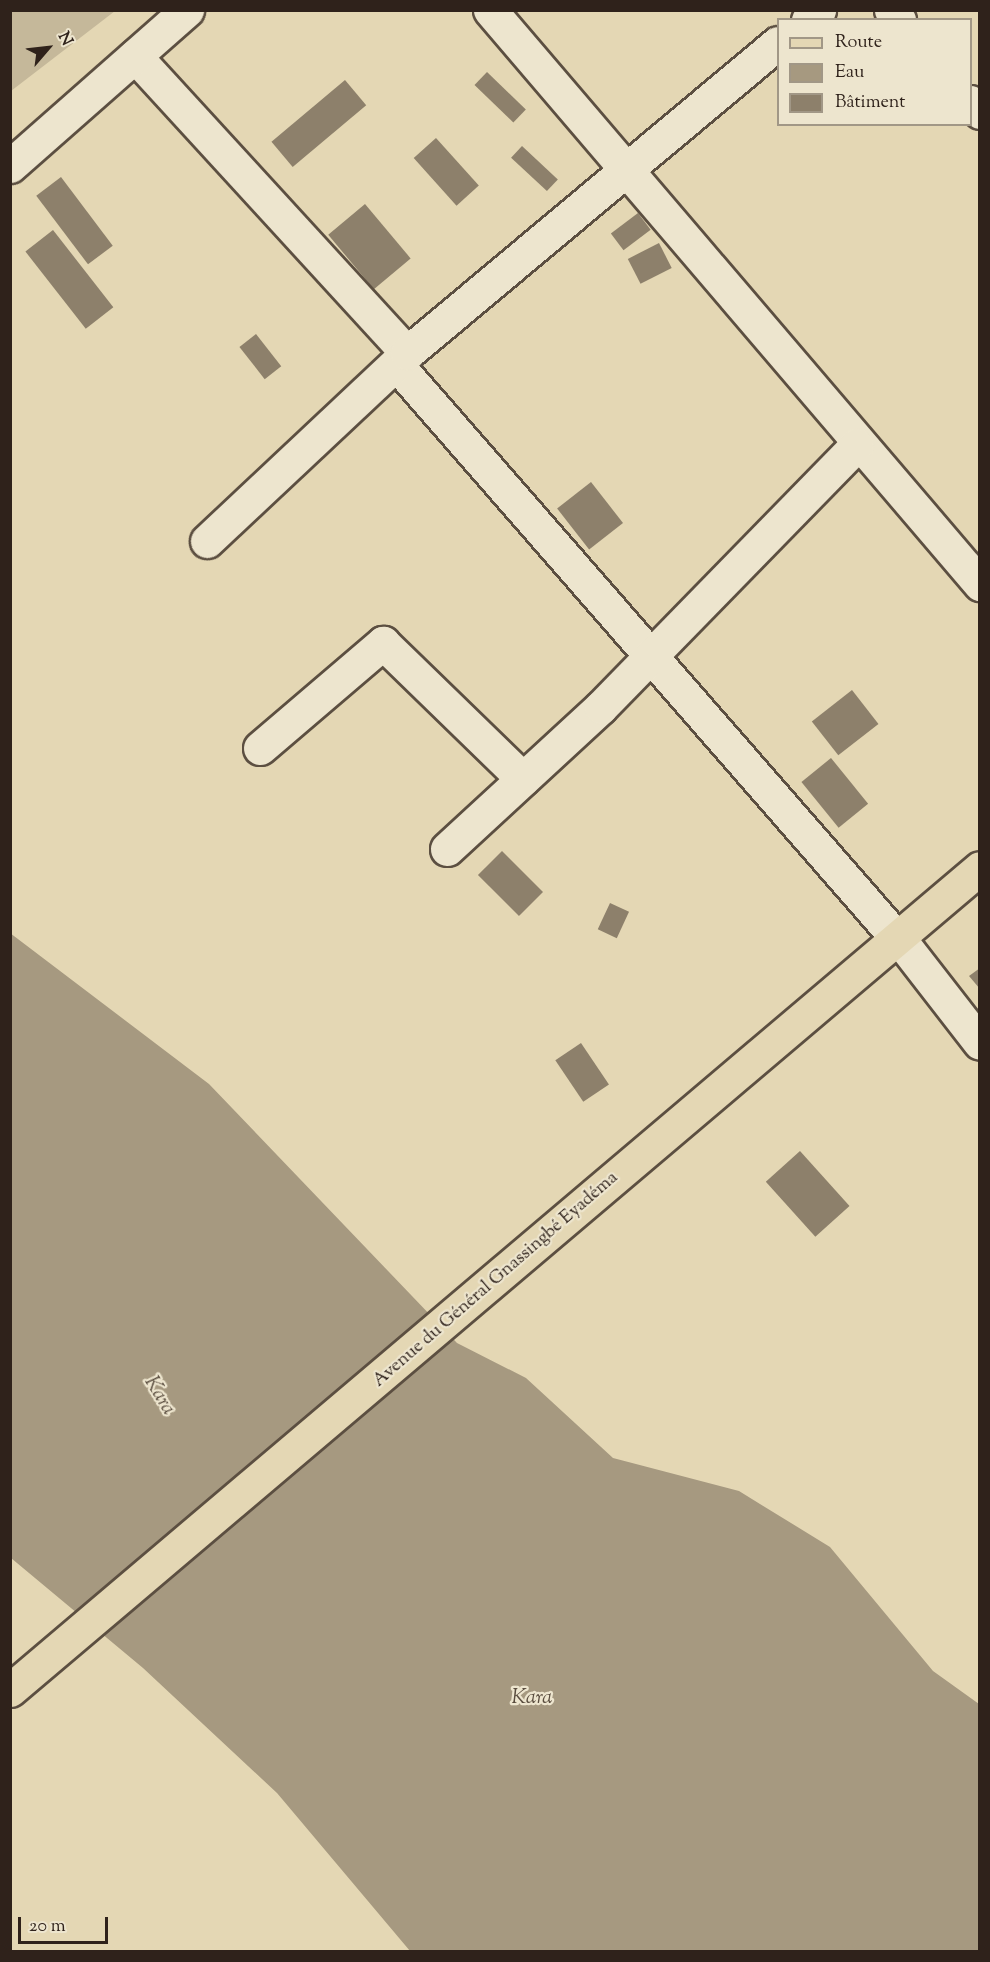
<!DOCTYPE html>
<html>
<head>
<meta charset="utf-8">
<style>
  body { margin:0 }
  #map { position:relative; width:990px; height:1962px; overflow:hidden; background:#e4d7b4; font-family:"Sorts Mill Goudy",serif }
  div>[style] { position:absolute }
  .green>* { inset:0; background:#c5b89a }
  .water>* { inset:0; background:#a69980 }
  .building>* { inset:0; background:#8d806b; transform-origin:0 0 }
  .roads { filter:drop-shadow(2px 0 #5c4f41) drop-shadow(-2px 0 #5c4f41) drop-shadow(0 2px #5c4f41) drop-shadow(0 -2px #5c4f41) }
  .minor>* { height:33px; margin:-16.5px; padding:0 16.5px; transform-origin:16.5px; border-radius:16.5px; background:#ede5ce }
  .major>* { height:33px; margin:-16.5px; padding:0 16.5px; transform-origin:16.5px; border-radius:16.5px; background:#e4d7b4 }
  span { translate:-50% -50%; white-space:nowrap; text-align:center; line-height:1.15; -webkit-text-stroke:4.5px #ede5ce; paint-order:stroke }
  .street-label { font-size:18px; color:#2f221b }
  .water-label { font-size:20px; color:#594c3e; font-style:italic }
  .frame { position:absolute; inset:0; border:12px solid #2f221b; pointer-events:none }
  .legend { position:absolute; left:777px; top:18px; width:195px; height:108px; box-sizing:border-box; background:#ede5ce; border:2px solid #a19786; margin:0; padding:8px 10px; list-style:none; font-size:18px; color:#2f221b }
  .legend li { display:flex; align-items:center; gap:12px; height:30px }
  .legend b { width:30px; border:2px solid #a19786 }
  .north { position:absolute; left:18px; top:18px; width:60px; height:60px; -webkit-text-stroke:4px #ede5ce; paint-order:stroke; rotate:62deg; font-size:16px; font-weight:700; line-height:24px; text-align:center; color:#2f221b }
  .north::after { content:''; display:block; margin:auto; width:21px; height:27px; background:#2f221b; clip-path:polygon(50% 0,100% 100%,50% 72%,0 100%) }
  .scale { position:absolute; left:18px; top:1917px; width:90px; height:27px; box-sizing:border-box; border:3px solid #2f221b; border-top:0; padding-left:8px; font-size:18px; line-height:21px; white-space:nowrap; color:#2f221b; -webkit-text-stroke:4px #ede5ce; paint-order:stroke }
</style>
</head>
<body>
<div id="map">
  <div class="green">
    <div style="clip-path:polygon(11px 10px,115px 10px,115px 11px,11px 91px)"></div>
  </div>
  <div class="water">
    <div style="clip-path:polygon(10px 933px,209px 1084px,457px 1343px,526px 1378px,613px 1458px,739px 1491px,830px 1547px,933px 1671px,979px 1704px,979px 1951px,410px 1951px,277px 1793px,143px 1668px,11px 1558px)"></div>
  </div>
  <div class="building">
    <div style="left:487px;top:72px;width:54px;height:18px;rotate:44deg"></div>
    <div style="left:345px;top:80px;width:33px;height:96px;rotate:50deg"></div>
    <div style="left:436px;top:138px;width:64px;height:30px;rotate:48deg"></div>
    <div style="left:522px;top:146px;width:49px;height:16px;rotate:43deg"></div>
    <div style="left:61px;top:177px;width:86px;height:31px;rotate:53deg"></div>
    <div style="left:365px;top:204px;width:71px;height:48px;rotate:50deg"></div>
    <div style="left:638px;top:213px;width:21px;height:34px;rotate:53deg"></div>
    <div style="left:53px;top:230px;width:98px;height:35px;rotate:52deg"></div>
    <div style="left:659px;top:243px;width:28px;height:35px;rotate:63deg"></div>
    <div style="left:256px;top:334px;width:41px;height:21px;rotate:52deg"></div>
    <div style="left:591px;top:482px;width:52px;height:43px;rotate:52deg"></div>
    <div style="left:852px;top:690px;width:43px;height:51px;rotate:52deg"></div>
    <div style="left:831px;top:758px;width:59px;height:38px;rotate:51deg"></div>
    <div style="left:502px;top:851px;width:58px;height:34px;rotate:45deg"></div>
    <div style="left:610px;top:903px;width:21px;height:29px;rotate:25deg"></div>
    <div style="clip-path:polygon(980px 968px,980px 989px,969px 976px)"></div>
    <div style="left:581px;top:1043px;width:50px;height:31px;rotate:56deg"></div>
    <div style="left:800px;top:1151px;width:74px;height:46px;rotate:48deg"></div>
  </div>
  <div class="roads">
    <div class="minor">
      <div style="left:490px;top:10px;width:755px;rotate:49.51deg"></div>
      <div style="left:891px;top:10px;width:13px;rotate:51deg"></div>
      <div style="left:808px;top:20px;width:15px;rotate:-42deg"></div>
      <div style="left:135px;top:56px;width:403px;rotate:47.5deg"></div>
      <div style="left:970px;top:102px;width:14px;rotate:45deg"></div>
      <div style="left:10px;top:166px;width:236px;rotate:-41.4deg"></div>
      <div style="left:397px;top:365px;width:759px;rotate:48.9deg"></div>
      <div style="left:207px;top:541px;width:274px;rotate:-43.2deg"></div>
      <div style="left:407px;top:353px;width:483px;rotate:-39.9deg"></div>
      <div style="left:260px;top:748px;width:162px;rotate:-40.5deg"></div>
      <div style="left:383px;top:643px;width:195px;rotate:44.2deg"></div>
      <div style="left:447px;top:849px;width:209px;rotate:-42.7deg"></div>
      <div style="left:601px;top:707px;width:366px;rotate:-45.7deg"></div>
      <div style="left:897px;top:936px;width:135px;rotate:52.2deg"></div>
    </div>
    <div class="major">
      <div style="left:10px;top:1690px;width:1271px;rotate:-40.28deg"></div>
    </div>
  </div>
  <div class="street-label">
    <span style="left:496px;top:1280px;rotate:-41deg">Avenue du Général Gnassingbé Eyadéma</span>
  </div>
  <div class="water-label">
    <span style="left:159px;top:1396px;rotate:59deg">Kara</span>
    <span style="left:532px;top:1698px">Kara</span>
  </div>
  <div class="frame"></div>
  <ul class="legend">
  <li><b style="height:8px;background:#e4d7b4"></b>Route</li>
  <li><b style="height:16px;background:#a69980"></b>Eau</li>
  <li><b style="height:16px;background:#8d806b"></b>Bâtiment</li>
  </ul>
  <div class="north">N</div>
  <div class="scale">20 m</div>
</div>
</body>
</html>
